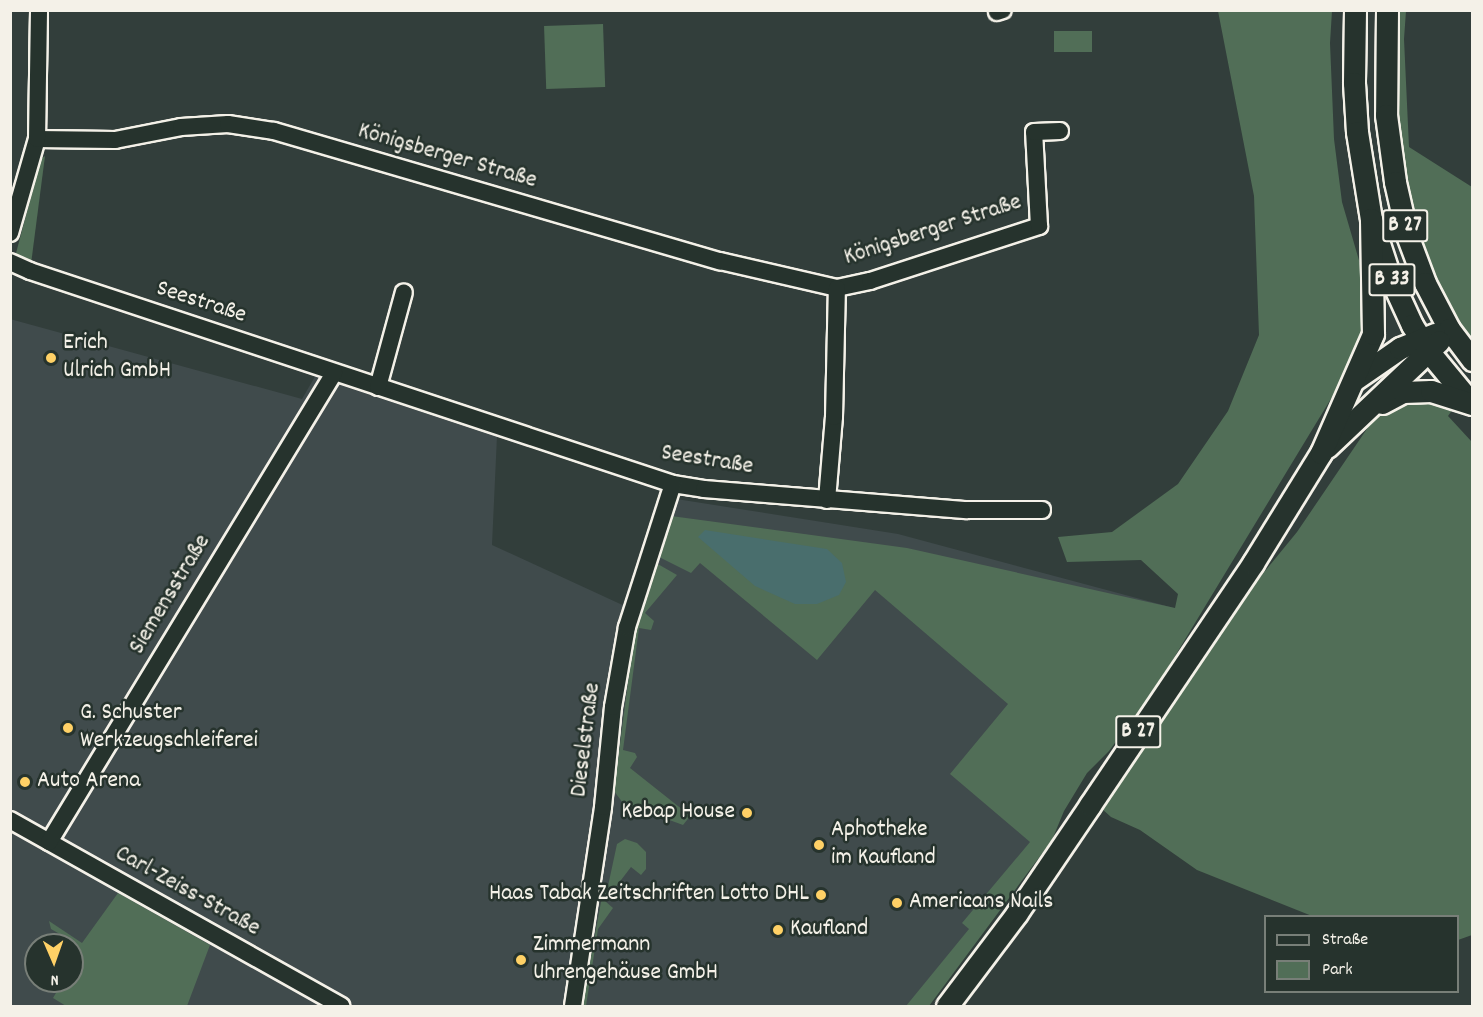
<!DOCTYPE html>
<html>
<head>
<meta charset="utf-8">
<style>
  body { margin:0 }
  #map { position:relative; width:1483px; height:1017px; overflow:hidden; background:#323e3b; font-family:Dekko,sans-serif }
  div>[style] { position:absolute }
  .built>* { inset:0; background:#404b4c }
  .green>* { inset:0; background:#516e57; transform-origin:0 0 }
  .water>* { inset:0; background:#496e6d }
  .roads { filter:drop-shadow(2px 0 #f4f1e8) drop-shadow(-2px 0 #f4f1e8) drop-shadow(0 2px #f4f1e8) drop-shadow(0 -2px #f4f1e8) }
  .minor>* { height:16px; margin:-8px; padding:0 8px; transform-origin:8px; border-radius:8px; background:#26332d }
  .major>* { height:21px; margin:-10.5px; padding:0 10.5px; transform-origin:10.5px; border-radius:10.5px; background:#26332d }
  .dots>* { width:16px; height:16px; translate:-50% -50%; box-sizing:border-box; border:3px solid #26332d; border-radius:50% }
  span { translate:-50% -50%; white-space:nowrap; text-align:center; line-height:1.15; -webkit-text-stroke:5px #26332d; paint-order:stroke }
  .shield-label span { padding:2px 4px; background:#26332d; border:2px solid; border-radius:4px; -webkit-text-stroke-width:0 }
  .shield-label { font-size:22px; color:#f4f1e8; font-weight:700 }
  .street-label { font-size:24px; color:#f4f1e8 }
  .poi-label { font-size:24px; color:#f4f1e8 }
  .left { translate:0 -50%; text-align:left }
  .right { translate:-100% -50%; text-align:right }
  .frame { position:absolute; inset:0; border:12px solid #f4f1e8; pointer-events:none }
  .legend { position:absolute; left:1264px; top:915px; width:195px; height:78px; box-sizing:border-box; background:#26332d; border:2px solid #787f78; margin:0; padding:8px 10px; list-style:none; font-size:18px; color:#f4f1e8 }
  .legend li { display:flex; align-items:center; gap:12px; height:30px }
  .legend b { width:30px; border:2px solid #787f78 }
  .north { position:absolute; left:24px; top:933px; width:60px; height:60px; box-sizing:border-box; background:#26332d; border:2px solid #787f78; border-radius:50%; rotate:178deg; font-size:16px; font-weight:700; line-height:24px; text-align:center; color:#f4f1e8 }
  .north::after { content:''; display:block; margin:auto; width:21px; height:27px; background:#ffd166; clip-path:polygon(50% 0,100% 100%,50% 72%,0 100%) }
</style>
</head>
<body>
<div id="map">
  <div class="built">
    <div style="clip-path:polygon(evenodd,10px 319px,302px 399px,317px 373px,497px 436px,492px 545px,629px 608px,670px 498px,898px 534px,1189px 612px,1049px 827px,911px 1006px,11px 1006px,10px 319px,36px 945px,72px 945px,72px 981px,36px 981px,36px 945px)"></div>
  </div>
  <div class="green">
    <div style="clip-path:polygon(1218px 11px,1332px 11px,1330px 43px,1334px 139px,1342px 202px,1363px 274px,1364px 335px,1352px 364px,1155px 689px,1109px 751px,1087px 773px,1064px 811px,1052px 840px,929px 1006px,906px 1006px,969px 929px,962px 923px,1030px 842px,950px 774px,1008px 704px,875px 590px,817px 660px,700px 563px,691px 573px,657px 556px,671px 516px,907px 548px,1175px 608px,1178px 594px,1141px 560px,1067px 562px,1058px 537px,1112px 532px,1178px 484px,1228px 411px,1259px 335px,1254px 196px)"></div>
    <div style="clip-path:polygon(1393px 11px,1406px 11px,1404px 39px,1409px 147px,1472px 187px,1472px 351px,1425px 264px,1396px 148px)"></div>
    <div style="left:603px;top:24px;width:63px;height:59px;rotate:88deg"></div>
    <div style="left:1092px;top:31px;width:21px;height:38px;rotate:90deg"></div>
    <div style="clip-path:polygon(45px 156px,31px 264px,15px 257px,41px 159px)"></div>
    <div style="clip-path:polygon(1419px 397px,1440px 401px,1453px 409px,1448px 416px,1472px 442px,1472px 935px,1458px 940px,1458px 916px,1312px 916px,1197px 870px,1140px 830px,1111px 817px,1101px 808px,1234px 609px,1297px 532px,1375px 417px,1395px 403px)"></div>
    <div style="clip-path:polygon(656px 563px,677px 575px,645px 613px,654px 621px,651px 630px,639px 628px,623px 750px,635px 753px,637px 757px,630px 768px,688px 814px,694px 808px,696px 809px,683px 825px,623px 803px,614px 791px,635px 628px)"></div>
    <div style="clip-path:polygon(625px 839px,637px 843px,646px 852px,646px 869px,641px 875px,631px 867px,605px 901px,613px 908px,598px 929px,586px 1006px,582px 1006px,601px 902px,608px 886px,617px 844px)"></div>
    <div style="clip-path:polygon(118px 893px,210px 945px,187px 1006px,66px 1006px,53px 998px,63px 981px,72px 981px,72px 945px,69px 945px,72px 941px,51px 929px,49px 921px,82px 943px)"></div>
  </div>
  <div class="water">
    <div style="clip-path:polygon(705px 530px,827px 549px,842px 563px,846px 582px,839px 595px,817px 604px,795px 604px,755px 586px,698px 537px)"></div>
  </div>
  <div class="roads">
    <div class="minor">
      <div style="left:997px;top:12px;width:6px;rotate:-18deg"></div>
      <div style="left:37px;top:139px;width:78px;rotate:0.7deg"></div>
      <div style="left:115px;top:140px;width:67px;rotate:-11.1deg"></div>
      <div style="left:181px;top:127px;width:47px;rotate:-3.7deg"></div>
      <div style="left:228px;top:124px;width:47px;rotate:8.7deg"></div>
      <div style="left:274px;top:131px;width:465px;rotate:16.3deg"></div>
      <div style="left:720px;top:261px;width:120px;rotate:13deg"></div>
      <div style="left:837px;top:288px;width:34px;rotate:-12deg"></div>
      <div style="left:870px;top:281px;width:178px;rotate:-18deg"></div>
      <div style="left:1039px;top:226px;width:94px;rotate:-93deg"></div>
      <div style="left:1034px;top:132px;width:26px;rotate:-2deg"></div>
      <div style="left:10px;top:233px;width:98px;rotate:-74deg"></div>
      <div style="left:37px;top:139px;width:129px;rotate:-89.1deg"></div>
      <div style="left:10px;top:262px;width:22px;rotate:24deg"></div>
      <div style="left:30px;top:271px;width:677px;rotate:18.33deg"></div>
      <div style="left:673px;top:484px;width:31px;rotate:9deg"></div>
      <div style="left:704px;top:489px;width:264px;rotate:4.6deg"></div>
      <div style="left:967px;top:510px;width:75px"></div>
      <div style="left:378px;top:387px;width:98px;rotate:-74.7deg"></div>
      <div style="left:827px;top:500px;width:83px;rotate:-85.2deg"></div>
      <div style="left:834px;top:417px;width:129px;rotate:-88.7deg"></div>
      <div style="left:10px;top:820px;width:380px;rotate:29.3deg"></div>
      <div style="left:49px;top:842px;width:549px;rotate:-58.71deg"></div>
      <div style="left:573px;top:1006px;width:201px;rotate:-81.4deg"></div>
      <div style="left:603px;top:807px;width:100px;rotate:-84.3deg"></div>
      <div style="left:613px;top:707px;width:81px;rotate:-80.1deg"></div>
      <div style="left:627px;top:627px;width:150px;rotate:-72.2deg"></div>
    </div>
    <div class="major">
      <div style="left:1355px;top:10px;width:73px;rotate:90.8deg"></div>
      <div style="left:1354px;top:83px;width:49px;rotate:86.5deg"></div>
      <div style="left:1357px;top:132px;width:88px;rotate:80.9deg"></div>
      <div style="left:1371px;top:219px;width:61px;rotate:71.9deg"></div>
      <div style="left:1390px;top:277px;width:53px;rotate:65.4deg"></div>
      <div style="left:1412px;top:325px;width:32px;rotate:58deg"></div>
      <div style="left:1429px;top:352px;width:67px;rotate:50.4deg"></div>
      <div style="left:1387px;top:10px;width:105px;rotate:90.5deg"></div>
      <div style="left:1386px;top:115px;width:68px;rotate:82.3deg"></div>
      <div style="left:1395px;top:182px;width:54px;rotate:77.2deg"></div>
      <div style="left:1407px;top:235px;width:51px;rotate:69.4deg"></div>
      <div style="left:1425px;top:283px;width:52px;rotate:62.4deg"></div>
      <div style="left:1449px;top:329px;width:39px;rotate:53deg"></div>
      <div style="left:1354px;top:380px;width:56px;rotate:-34.8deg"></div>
      <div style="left:1400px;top:348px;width:37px;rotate:-22deg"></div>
      <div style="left:1382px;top:403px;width:24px;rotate:-28deg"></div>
      <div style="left:1403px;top:392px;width:28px;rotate:-2deg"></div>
      <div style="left:1431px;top:391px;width:43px;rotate:17.6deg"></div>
      <div style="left:1327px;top:447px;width:154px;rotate:-43.4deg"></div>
      <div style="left:947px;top:1006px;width:116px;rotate:-53deg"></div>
      <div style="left:1017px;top:913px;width:130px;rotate:-55.9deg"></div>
      <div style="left:1090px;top:805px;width:292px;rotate:-56deg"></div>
      <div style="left:1253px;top:563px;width:129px;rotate:-58.3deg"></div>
      <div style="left:1321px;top:453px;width:130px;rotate:-66.4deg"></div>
      <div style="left:1373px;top:334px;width:115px;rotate:-91deg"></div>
    </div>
  </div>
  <div class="dots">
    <div style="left:51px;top:358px;background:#ffd166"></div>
    <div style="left:68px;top:728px;background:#ffd166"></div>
    <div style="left:25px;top:782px;background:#ffd166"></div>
    <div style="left:747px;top:813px;background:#ffd166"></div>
    <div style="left:819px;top:845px;background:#ffd166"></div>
    <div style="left:821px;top:895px;background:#ffd166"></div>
    <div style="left:897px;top:903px;background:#ffd166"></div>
    <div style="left:778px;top:930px;background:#ffd166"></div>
    <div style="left:521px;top:960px;background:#ffd166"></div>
  </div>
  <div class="shield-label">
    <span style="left:1405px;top:226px">B 27</span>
    <span style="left:1392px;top:280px">B 33</span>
    <span style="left:1138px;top:732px">B 27</span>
  </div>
  <div class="street-label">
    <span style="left:447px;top:157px;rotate:16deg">Königsberger Straße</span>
    <span style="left:933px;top:231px;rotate:-18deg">Königsberger Straße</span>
    <span style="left:201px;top:303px;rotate:18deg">Seestraße</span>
    <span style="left:707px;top:461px;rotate:9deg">Seestraße</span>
    <span style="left:171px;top:595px;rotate:-59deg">Siemensstraße</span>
    <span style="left:587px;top:740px;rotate:-83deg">Dieselstraße</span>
    <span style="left:187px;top:892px;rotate:29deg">Carl-Zeiss-Straße</span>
  </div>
  <div class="poi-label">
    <span class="left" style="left:63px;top:358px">Erich<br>Ulrich GmbH</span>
    <span class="left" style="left:80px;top:728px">G. Schuster<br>Werkzeugschleiferei</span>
    <span class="left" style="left:37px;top:782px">Auto Arena</span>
    <span class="right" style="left:735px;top:813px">Kebap House</span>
    <span class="left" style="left:831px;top:845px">Aphotheke<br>im Kaufland</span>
    <span class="right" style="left:809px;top:895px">Haas Tabak Zeitschriften Lotto DHL</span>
    <span class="left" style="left:909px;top:903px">Americans Nails</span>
    <span class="left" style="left:790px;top:930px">Kaufland</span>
    <span class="left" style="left:533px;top:960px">Zimmermann<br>Uhrengehäuse GmbH</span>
  </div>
  <div class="frame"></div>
  <ul class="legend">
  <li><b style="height:8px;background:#26332d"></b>Straße</li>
  <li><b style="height:16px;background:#516e57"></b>Park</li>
  </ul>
  <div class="north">N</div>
</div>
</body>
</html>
